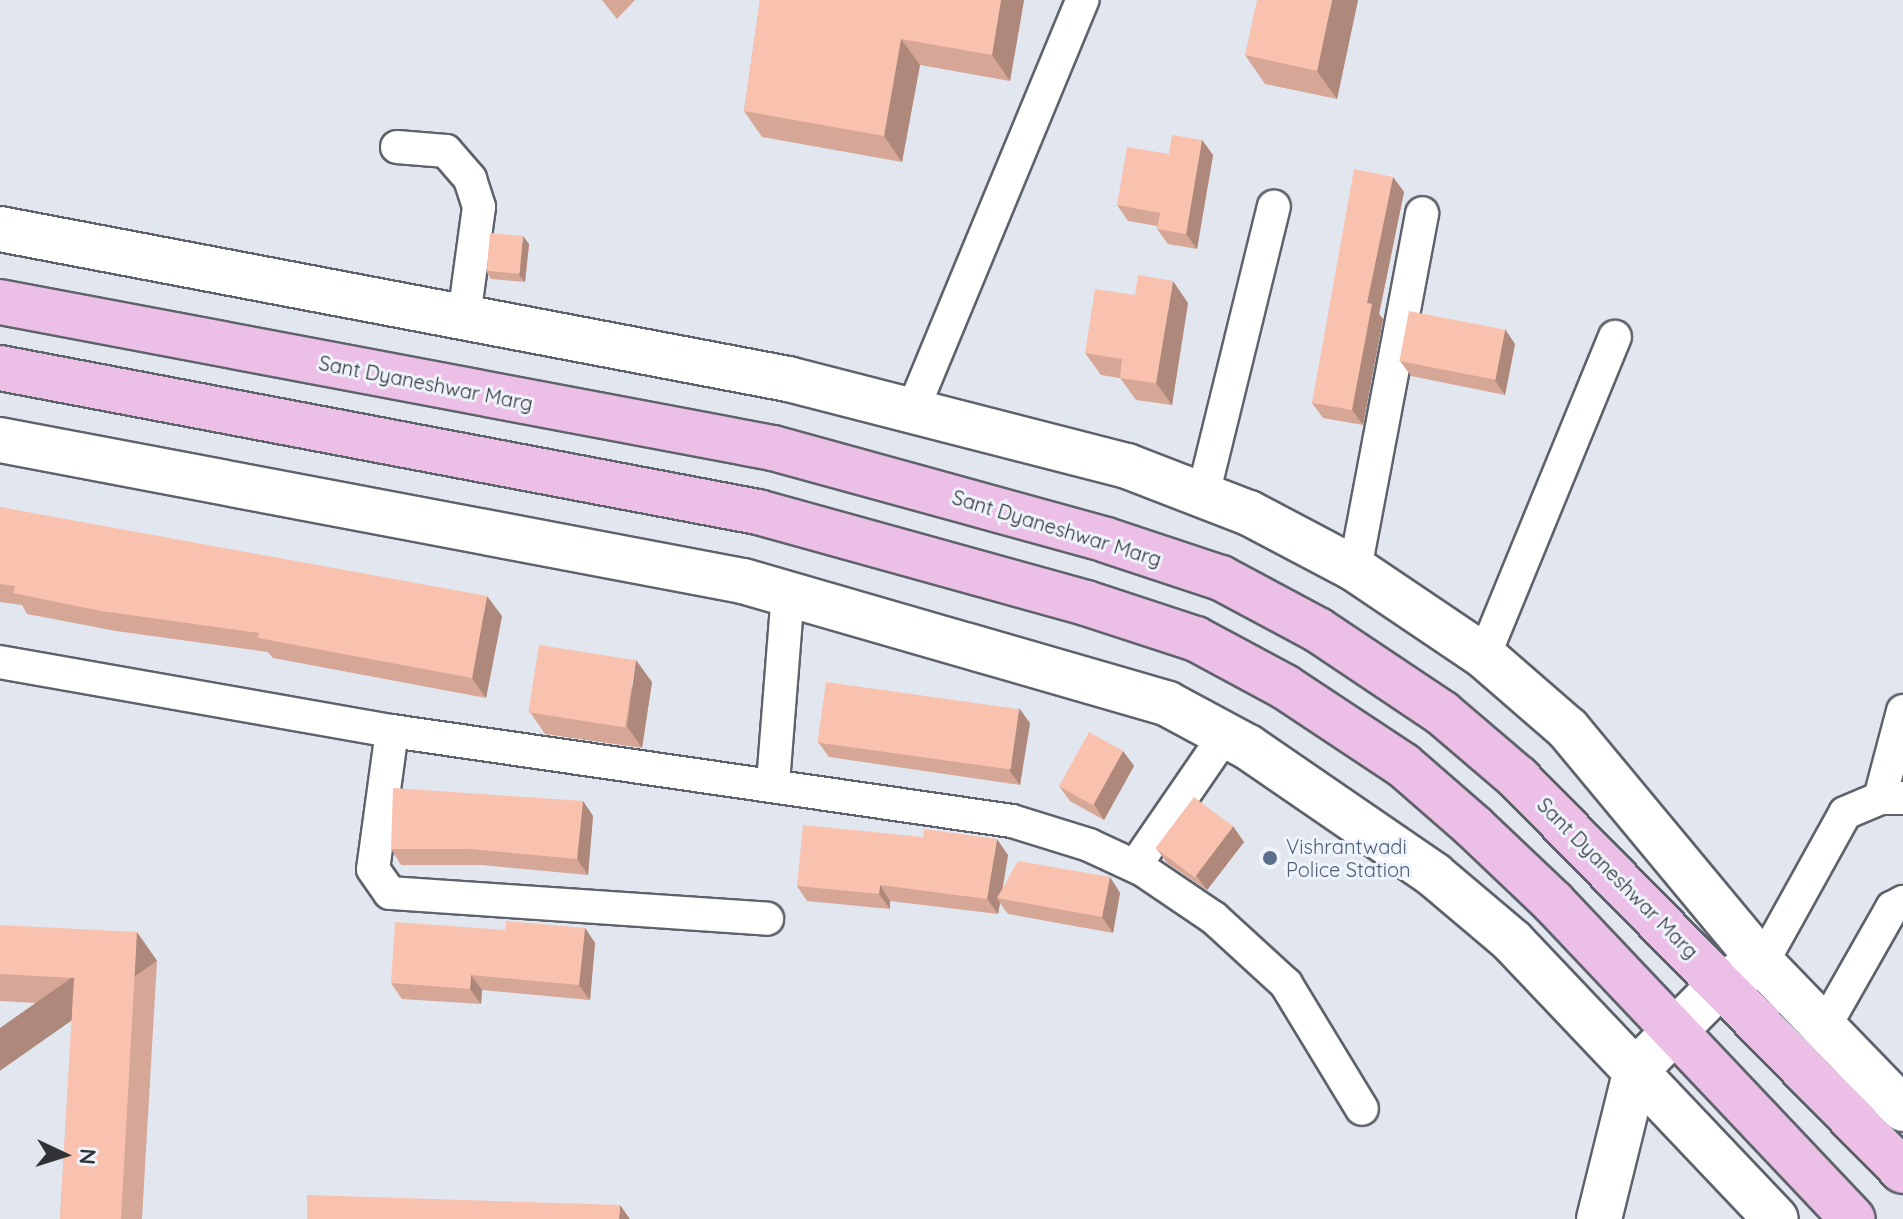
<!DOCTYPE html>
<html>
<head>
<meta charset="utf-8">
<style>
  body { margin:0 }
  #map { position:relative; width:1903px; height:1219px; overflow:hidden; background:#e2e6ef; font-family:Quicksand,sans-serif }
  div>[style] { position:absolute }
  .roads { filter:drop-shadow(2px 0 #5e626a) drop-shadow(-2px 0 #5e626a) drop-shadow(0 2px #5e626a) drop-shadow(0 -2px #5e626a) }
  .street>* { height:32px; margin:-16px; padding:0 16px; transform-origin:16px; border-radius:16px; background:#fff }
  .secondary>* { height:44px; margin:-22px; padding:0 22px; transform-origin:22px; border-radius:22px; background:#fff }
  .primary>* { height:44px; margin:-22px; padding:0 22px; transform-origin:22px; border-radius:22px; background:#ecbfe7 }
  .wall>* { inset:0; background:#d6a796 }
  .shaded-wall>* { inset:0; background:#ae887a; transform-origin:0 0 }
  .building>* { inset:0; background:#f9c2af; transform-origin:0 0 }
  .dots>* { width:22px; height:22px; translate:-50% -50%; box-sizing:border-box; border:4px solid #eff4fc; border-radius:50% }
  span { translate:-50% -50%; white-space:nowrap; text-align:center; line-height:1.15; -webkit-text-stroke:6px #eff4fc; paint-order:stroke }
  .street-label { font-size:20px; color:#313236 }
  .service-label { font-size:20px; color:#4e5e75 }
  .left { translate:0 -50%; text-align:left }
  .north { position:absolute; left:24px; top:1115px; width:80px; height:80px; -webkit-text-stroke:6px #eff4fc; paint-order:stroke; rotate:94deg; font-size:22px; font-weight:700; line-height:32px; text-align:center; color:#313236 }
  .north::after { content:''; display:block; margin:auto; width:28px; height:36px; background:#313236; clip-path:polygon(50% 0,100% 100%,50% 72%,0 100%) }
</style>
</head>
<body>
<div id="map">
  <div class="roads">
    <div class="street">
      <div style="left:397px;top:147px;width:49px;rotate:4.7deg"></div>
      <div style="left:446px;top:151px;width:37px;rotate:49deg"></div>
      <div style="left:470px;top:179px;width:29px;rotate:72deg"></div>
      <div style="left:479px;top:207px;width:111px;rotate:97.8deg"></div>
      <div style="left:913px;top:409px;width:443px;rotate:-67.5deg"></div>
      <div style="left:1203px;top:495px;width:297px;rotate:-76.2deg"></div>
      <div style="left:1355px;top:569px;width:362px;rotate:-79.3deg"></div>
      <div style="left:1484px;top:656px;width:345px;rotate:-67.7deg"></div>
      <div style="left:0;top:662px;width:398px;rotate:10deg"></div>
      <div style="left:392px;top:731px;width:626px;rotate:8.26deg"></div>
      <div style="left:1012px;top:821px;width:81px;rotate:17.3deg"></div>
      <div style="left:1089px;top:845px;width:60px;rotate:24.8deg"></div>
      <div style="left:1143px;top:870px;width:86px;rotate:34.1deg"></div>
      <div style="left:1214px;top:918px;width:98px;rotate:42.5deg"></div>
      <div style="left:1286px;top:984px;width:146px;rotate:58.7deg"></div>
      <div style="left:392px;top:731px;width:139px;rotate:97.8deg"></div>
      <div style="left:373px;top:869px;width:29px;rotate:55deg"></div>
      <div style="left:390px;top:893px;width:378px;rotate:3.9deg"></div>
      <div style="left:773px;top:783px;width:191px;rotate:-85.5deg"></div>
      <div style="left:1880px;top:798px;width:90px;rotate:-75.2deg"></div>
      <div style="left:1135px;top:866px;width:159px;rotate:-55.5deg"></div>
      <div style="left:1762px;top:963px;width:171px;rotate:-61deg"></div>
      <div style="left:1845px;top:813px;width:38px;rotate:-23deg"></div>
      <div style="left:1880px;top:798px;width:23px"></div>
      <div style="left:1822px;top:1031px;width:142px;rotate:-60.4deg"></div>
      <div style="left:1892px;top:908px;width:13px;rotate:-29deg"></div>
    </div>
    <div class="secondary">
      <div style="left:0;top:229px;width:802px;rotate:10.78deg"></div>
      <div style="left:788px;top:379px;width:350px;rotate:14.4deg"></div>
      <div style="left:1127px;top:466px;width:131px;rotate:21.1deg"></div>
      <div style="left:1249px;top:513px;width:120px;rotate:27.8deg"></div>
      <div style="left:1355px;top:569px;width:156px;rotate:34deg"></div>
      <div style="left:1484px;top:656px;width:111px;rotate:41deg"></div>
      <div style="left:1568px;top:729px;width:304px;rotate:50.3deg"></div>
      <div style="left:1762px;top:963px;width:203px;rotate:46deg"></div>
      <div style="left:0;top:440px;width:756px;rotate:10.75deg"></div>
      <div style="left:743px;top:581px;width:442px;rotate:16.1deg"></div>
      <div style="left:1168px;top:704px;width:91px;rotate:28.3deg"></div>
      <div style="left:1248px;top:747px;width:226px;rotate:34.5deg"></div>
      <div style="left:1434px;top:875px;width:102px;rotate:40.2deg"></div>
      <div style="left:1512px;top:941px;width:383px;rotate:46.5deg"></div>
      <div style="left:1599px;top:1219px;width:154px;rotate:-76.1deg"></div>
      <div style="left:1636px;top:1070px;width:122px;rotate:-45.3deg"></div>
      <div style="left:1722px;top:983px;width:34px;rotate:-27deg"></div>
    </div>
    <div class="primary">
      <div style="left:0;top:302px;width:787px;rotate:10.7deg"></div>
      <div style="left:773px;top:448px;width:345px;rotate:15.4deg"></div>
      <div style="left:1106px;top:540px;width:121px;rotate:18.3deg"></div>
      <div style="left:1221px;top:578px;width:110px;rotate:28.2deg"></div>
      <div style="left:1318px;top:630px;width:149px;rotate:33.8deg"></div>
      <div style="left:1442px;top:713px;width:100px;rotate:40.5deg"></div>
      <div style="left:1518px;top:778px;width:550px;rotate:45.59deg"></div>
      <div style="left:0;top:368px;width:772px;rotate:10.76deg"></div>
      <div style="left:758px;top:512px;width:340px;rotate:15.5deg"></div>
      <div style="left:1086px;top:603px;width:116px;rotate:18.1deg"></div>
      <div style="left:1196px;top:639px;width:101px;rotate:28.3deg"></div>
      <div style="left:1285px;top:687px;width:141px;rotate:33.5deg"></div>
      <div style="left:1403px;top:765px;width:94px;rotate:41.1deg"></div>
      <div style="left:1474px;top:827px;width:109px;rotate:43.5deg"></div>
      <div style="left:1553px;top:902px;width:436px;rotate:46.6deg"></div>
    </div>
  </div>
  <div class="wall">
    <div style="clip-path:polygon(602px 0,635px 0,617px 19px)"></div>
    <div style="clip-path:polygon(760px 0,1024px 0,1010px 81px,920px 65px,902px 162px,762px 137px,744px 111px)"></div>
    <div style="clip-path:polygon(1358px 0,1337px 99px,1265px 84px,1245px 55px)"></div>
    <div style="clip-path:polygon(1202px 140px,1213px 155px,1197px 249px,1168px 244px,1157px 229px,1157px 226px,1128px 221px,1117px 205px,1169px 154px)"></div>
    <div style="clip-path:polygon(1393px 177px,1404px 192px,1379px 314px,1383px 319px,1363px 425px,1323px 418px,1312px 403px)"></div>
    <div style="clip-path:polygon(529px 244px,525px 282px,491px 279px,486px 271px)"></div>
    <div style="clip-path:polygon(1188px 303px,1172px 405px,1136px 400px,1120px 378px,1101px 375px,1085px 353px)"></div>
    <div style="clip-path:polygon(1515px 344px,1505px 395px,1411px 376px,1400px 361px)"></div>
    <div style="clip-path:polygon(0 507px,502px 616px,486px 698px,273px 658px,268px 652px,116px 631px,27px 614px,22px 605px,0 602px)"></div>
    <div style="clip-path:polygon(652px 682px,642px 748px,545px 734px,530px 712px)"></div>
    <div style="clip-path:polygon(1030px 723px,1020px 785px,829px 757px,818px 742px)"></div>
    <div style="clip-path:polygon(1123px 751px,1134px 766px,1104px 820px,1070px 801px,1059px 786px)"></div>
    <div style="clip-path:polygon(583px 801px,593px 816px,588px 875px,481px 865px,401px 865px,391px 849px)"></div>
    <div style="clip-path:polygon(1244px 842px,1207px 890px,1167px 863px,1156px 848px)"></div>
    <div style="clip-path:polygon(1008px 855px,1002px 888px,1110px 877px,1120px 893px,1113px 933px,1008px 914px,1000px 903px,998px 914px,890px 901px,890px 909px,807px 901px,797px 886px)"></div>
    <div style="clip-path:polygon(0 925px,157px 961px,142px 1219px,60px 1219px,73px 1005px,0 1001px)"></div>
    <div style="clip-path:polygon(585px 928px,595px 943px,590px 1000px,482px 990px,481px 1004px,402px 999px,391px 983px,505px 930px)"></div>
  </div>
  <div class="shaded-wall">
    <div style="clip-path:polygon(1001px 0,1024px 0,1010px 81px,992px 55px)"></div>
    <div style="clip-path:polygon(1332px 0,1358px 0,1337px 99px,1317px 71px)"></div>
    <div style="clip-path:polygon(901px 39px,920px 65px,902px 162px,884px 136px)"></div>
    <div style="clip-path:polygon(1202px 140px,1213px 155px,1197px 249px,1186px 234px)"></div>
    <div style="clip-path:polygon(1393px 177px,1404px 192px,1379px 314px,1383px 319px,1363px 425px,1352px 410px,1367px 303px)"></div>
    <div style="clip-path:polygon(523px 236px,529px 244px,525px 282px,519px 275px)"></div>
    <div style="clip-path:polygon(1173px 281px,1188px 303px,1172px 405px,1156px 383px)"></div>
    <div style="clip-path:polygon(1505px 329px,1515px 344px,1505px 395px,1494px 379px)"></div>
    <div style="clip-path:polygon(487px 596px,502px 616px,486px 698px,472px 678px)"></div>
    <div style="clip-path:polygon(636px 660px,652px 682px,642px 748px,627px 726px)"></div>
    <div style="clip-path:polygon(1019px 708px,1030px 723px,1020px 785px,1009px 770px)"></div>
    <div style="clip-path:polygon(1123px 751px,1134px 766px,1104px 820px,1094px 804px)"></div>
    <div style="clip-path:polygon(583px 801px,593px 816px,588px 875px,577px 859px)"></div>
    <div style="clip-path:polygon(1233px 826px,1244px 842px,1207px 890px,1196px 875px)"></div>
    <div style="clip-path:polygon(997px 839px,1008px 855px,1001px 899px,997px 898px,1000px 903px,998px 914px,987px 899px)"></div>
    <div style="clip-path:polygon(1110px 877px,1120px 893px,1113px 933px,1102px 917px)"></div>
    <div style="clip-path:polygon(880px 885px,890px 901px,890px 909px,879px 894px)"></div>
    <div style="clip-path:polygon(585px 928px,595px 943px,590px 1000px,579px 985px)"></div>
    <div style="left:137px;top:932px;width:35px;height:287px;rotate:55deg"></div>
    <div style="clip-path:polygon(471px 975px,482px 990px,481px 1004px,470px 989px)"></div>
    <div style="clip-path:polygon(620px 1205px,630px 1219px,619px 1219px)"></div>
  </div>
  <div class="building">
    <div style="clip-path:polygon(760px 0,1001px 0,992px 55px,901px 39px,884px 136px,744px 111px)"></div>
    <div style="clip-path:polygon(1257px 0,1332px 0,1317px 71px,1245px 55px)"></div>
    <div style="clip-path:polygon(1172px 135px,1202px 140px,1186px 234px,1157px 229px,1160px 213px,1117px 205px,1127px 147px,1169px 154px)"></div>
    <div style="clip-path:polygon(1354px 169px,1393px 177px,1367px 303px,1372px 304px,1352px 410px,1312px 403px)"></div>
    <div style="left:490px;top:233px;width:33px;height:38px;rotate:5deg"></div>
    <div style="clip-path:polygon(1138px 275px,1173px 281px,1156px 383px,1120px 378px,1122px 359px,1085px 353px,1095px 289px,1135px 295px)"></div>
    <div style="left:1409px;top:311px;width:98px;height:51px;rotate:11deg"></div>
    <div style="clip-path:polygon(0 507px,487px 596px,472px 678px,258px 638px,259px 633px,101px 611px,13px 593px,15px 586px,0 584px)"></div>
    <div style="left:539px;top:645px;width:98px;height:68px;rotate:9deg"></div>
    <div style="left:826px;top:682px;width:195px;height:61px;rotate:8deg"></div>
    <div style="left:1089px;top:732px;width:39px;height:62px;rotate:29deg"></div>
    <div style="clip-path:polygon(393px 788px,583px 801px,577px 859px,470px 849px,391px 849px)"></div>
    <div style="left:1194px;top:797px;width:49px;height:64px;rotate:37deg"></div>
    <div style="clip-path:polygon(803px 825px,923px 837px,924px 829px,997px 839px,987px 899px,880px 885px,879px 894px,797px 886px)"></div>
    <div style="clip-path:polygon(1018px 861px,1110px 877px,1102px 917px,997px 898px)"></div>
    <div style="clip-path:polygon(506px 921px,585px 928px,579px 985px,471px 975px,470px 989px,391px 983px,395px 922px,505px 930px)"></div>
    <div style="clip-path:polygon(0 925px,137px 932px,121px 1219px,60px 1219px,74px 978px,0 974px)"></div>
    <div style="clip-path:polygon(307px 1195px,620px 1205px,619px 1219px,307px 1219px)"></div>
  </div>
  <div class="dots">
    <div style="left:1270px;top:858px;background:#5c6f8a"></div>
  </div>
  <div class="street-label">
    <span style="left:426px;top:383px;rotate:11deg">Sant Dyaneshwar Marg</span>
    <span style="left:1057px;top:528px;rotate:17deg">Sant Dyaneshwar Marg</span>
    <span style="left:1618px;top:878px;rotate:45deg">Sant Dyaneshwar Marg</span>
  </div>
  <div class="service-label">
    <span class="left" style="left:1286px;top:858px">Vishrantwadi<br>Police Station</span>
  </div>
  <div class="north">N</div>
</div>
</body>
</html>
